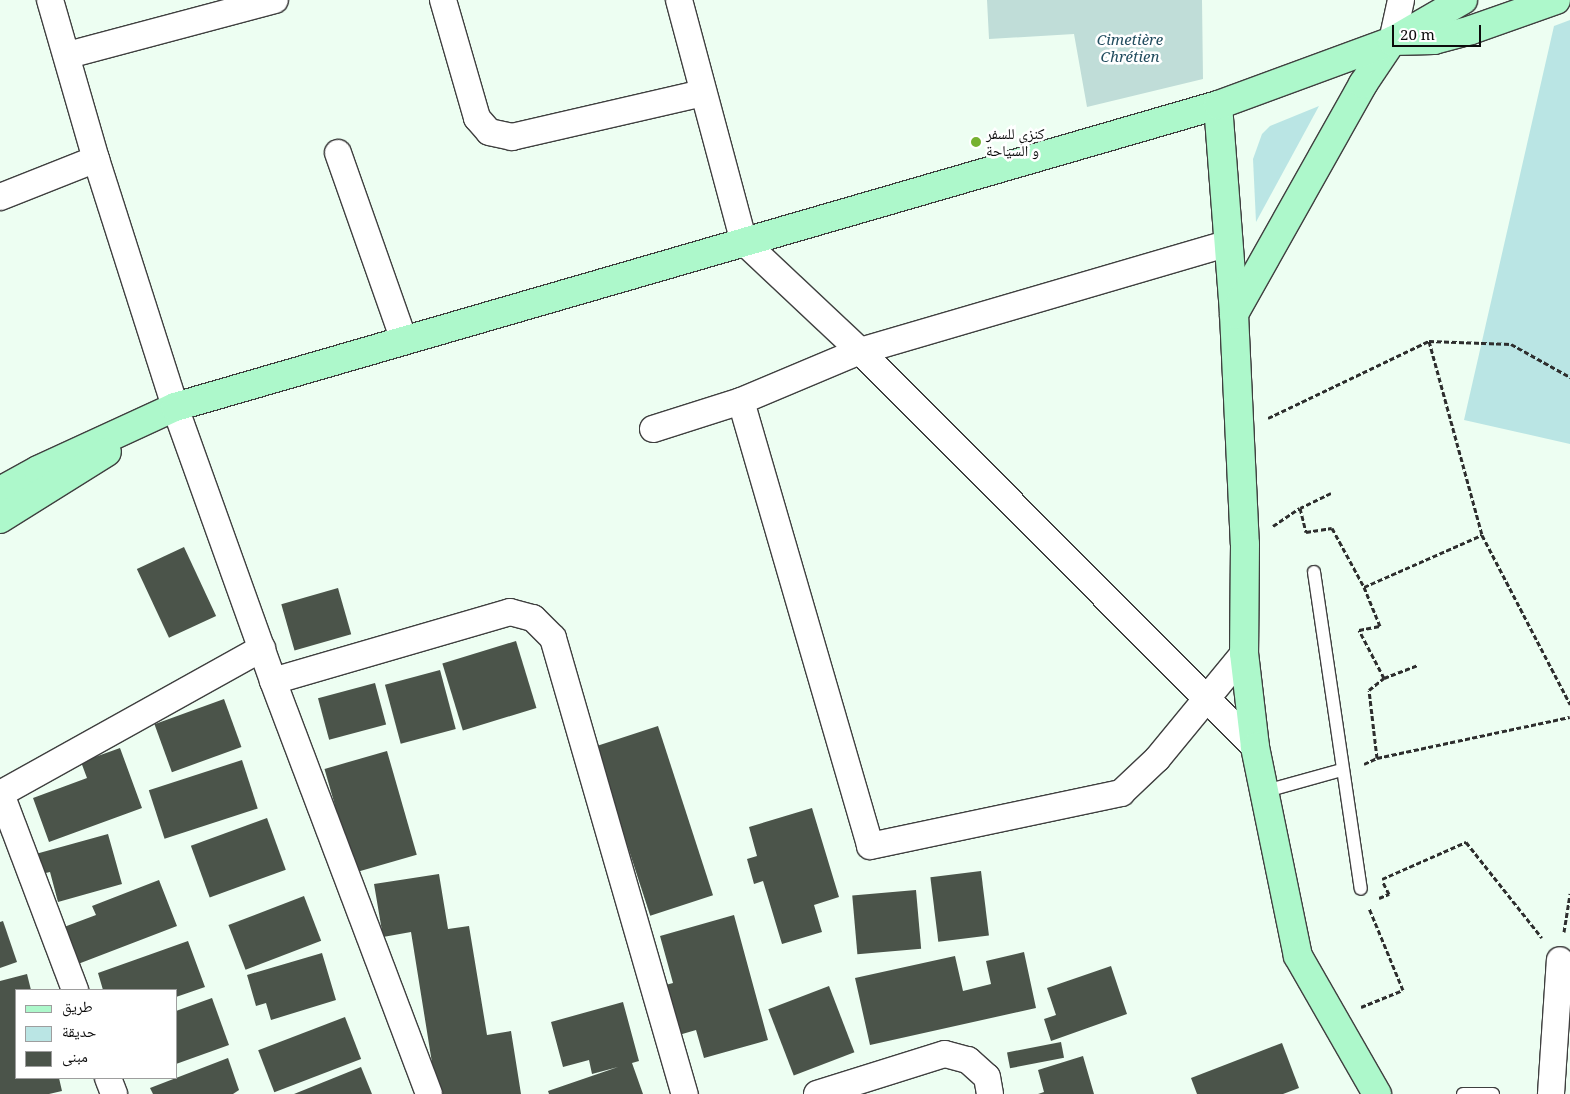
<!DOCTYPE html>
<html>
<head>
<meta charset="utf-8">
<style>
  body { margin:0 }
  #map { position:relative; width:1570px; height:1094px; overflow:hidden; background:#edfef2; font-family:"Noto Serif","Noto Naskh Arabic",serif }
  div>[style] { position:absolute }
  .green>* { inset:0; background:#bae5e4 }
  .cemetery>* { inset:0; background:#c0ddd8 }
  .building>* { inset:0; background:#4b544a; transform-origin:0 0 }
  .path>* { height:3px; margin-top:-1.5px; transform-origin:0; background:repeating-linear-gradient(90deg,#2e2e2e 0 5px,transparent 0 7.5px) }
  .roads { filter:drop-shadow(1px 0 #3f3f3f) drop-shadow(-1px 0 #3f3f3f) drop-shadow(0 1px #3f3f3f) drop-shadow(0 -1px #3f3f3f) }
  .lane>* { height:12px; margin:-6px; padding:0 6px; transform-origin:6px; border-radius:6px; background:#fff }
  .street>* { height:26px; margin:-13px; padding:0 13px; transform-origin:13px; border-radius:13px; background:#fff }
  .secondary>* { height:28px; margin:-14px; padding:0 14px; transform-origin:14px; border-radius:14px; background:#adf8cb }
  .dots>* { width:14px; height:14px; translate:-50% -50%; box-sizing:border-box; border:2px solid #fff; border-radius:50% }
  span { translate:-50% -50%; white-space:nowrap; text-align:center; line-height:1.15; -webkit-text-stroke:5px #fff; paint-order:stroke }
  .park-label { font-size:15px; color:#224d5f; font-style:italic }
  .poi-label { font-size:15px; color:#0c0c0c }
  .left { translate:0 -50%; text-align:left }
  .legend { position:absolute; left:15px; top:989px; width:162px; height:90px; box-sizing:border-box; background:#fff; border:1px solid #9e9e9e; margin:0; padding:6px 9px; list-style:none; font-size:15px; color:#0c0c0c }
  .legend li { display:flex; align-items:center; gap:10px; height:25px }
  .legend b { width:25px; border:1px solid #9e9e9e }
  .scale { position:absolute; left:1392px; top:25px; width:89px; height:22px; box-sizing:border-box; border:2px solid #0c0c0c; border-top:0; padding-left:6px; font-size:15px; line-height:18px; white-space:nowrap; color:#0c0c0c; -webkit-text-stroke:4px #fff; paint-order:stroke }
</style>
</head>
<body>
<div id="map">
  <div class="green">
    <div style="clip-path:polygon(1570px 20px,1570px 444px,1464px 420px,1554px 26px)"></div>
    <div style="clip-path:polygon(1319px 106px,1256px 222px,1253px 159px,1262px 134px,1270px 126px)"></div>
  </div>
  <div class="cemetery">
    <div style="clip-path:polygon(987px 0,1202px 0,1203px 79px,1087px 107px,1074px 34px,989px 39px)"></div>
  </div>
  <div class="building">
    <div style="left:184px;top:547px;width:76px;height:52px;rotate:65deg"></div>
    <div style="left:338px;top:588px;width:48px;height:59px;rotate:74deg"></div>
    <div style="left:516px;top:641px;width:70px;height:77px;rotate:73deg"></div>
    <div style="left:440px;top:670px;width:61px;height:57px;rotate:75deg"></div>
    <div style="left:375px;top:683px;width:43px;height:59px;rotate:75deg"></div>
    <div style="left:224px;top:699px;width:51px;height:74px;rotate:70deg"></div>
    <div style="left:658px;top:726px;width:178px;height:66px;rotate:72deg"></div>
    <div style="clip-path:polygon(120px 748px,142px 808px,49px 842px,33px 798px,87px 778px,81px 762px)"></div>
    <div style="left:387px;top:751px;width:108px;height:65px;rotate:74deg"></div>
    <div style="left:242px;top:760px;width:51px;height:98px;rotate:72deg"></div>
    <div style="clip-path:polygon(812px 808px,839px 897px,814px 905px,822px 932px,782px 944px,763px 881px,754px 884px,747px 859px,757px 856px,749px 827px)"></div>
    <div style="left:267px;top:818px;width:55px;height:81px;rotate:70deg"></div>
    <div style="clip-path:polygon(108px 834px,122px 884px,58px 902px,50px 872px,37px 875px,32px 855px)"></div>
    <div style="left:981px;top:871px;width:65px;height:51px;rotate:83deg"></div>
    <div style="clip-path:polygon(439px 874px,448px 929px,469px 926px,487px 1035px,511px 1031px,521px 1094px,437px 1094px,411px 932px,383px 937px,374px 884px)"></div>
    <div style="clip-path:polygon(159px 880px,177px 926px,78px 964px,64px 927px,96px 915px,92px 906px)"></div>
    <div style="left:916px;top:890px;width:59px;height:64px;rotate:85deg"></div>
    <div style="left:304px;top:896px;width:48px;height:81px;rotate:69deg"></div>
    <div style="clip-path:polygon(734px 915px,768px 1040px,704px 1058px,696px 1030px,672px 1037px,658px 987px,673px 983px,660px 936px)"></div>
    <div style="clip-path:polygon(3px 921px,17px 962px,0 968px,0 922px)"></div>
    <div style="clip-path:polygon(188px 941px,205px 987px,176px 997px,176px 990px,103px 990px,98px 973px)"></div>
    <div style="clip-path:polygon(1024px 952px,1036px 1008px,870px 1045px,855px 978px,955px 956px,963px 991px,991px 984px,986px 961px)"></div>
    <div style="clip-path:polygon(322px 953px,336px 1000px,271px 1020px,266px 1003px,256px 1006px,247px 975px)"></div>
    <div style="clip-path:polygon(1111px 966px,1127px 1014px,1051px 1041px,1044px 1019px,1056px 1015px,1047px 988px)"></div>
    <div style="clip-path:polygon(27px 974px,31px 990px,16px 990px,16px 1078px,59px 1078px,62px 1091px,49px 1094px,0 1094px,0 981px)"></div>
    <div style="left:829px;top:986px;width:71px;height:65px;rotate:69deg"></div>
    <div style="clip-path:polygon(212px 998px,229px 1045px,176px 1064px,176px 1011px)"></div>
    <div style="clip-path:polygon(623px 1002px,639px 1061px,632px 1063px,643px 1094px,549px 1094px,548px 1091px,618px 1067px,592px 1074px,589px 1060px,563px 1067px,551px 1022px)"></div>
    <div style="left:345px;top:1017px;width:45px;height:93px;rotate:69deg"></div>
    <div style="left:1061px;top:1042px;width:16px;height:55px;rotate:79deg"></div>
    <div style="clip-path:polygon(1282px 1043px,1299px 1088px,1283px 1094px,1197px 1094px,1191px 1078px)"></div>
    <div style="clip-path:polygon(1083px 1056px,1094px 1094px,1038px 1094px,1044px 1092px,1038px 1070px)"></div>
    <div style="clip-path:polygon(228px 1058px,239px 1090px,233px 1094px,153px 1094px,150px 1088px)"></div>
    <div style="clip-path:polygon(361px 1067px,372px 1094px,294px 1094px)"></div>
  </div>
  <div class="path">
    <div style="left:1429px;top:341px;width:82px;rotate:2.1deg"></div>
    <div style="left:1511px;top:344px;width:68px;rotate:29.2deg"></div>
    <div style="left:1268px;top:418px;width:178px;rotate:-25.6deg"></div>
    <div style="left:1429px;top:341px;width:201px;rotate:74.7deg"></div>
    <div style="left:1482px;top:535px;width:191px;rotate:62.5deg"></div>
    <div style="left:1331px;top:493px;width:34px;rotate:154deg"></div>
    <div style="left:1300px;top:508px;width:25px;rotate:76deg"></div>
    <div style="left:1306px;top:532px;width:26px;rotate:-9deg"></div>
    <div style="left:1332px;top:528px;width:67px;rotate:61.5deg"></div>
    <div style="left:1273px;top:526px;width:32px;rotate:-34deg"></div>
    <div style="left:1384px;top:678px;width:36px;rotate:-21deg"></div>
    <div style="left:1377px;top:758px;width:68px;rotate:-96.7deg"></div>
    <div style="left:1369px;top:690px;width:19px;rotate:-39deg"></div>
    <div style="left:1384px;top:678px;width:54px;rotate:-117.5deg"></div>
    <div style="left:1359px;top:630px;width:21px;rotate:-11deg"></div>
    <div style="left:1380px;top:626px;width:42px;rotate:-112.3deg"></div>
    <div style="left:1364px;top:587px;width:129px;rotate:-23.8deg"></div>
    <div style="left:1364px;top:764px;width:14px;rotate:-25deg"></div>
    <div style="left:1377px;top:758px;width:197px;rotate:-12deg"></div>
    <div style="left:1382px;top:879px;width:92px;rotate:-23.8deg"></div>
    <div style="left:1466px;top:842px;width:122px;rotate:51.6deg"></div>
    <div style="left:1379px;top:898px;width:11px;rotate:-22deg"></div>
    <div style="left:1389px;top:894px;width:13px;rotate:-117deg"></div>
    <div style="left:1564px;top:932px;width:39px;rotate:-81deg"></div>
    <div style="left:1361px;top:1007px;width:45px;rotate:-22deg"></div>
    <div style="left:1403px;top:990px;width:89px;rotate:-112.5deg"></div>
  </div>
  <div class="roads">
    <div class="lane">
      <div style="left:1314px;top:572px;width:320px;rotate:81.6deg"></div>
      <div style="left:1266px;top:791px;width:78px;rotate:-15.6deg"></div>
      <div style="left:1463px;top:1094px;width:30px"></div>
    </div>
    <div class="street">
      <div style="left:50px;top:0;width:166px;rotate:73.9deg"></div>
      <div style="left:96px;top:159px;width:260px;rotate:72.3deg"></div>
      <div style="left:175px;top:407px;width:291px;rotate:70.3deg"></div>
      <div style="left:273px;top:681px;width:441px;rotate:69.3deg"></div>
      <div style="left:443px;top:0;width:123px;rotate:73.9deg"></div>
      <div style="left:477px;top:118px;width:18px;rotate:49deg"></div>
      <div style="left:489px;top:132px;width:24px;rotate:12deg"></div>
      <div style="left:512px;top:137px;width:195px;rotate:-13deg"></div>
      <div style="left:679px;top:0;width:251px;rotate:75deg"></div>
      <div style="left:744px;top:242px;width:159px;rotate:43.2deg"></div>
      <div style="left:860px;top:351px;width:559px;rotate:45.07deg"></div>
      <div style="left:1392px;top:41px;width:42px;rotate:-77.6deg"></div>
      <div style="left:68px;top:55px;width:214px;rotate:-14.9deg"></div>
      <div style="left:338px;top:153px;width:198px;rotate:70.6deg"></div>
      <div style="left:0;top:197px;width:103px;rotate:-21.6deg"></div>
      <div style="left:741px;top:401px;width:463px;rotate:73.8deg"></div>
      <div style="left:870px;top:846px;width:257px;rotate:-11.9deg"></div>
      <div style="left:1121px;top:793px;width:50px;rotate:-43.4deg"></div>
      <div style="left:1157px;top:759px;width:137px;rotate:-50.6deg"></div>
      <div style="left:653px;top:429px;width:92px;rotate:-17.7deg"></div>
      <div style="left:741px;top:401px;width:129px;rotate:-22.8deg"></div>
      <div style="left:860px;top:351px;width:382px;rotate:-16.3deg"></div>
      <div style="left:273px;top:681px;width:247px;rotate:-16.2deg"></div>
      <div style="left:510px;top:612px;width:24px;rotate:15deg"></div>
      <div style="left:533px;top:618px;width:28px;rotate:45deg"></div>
      <div style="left:553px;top:638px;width:475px;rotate:73.9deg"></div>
      <div style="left:0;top:794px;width:300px;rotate:-29.1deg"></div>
      <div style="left:1px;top:794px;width:210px;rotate:69.3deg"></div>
      <div style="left:108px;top:1078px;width:17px;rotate:69deg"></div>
      <div style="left:817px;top:1094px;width:134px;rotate:-17.4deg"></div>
      <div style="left:945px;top:1054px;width:24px;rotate:15deg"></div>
      <div style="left:968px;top:1060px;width:25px;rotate:42deg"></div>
      <div style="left:987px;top:1077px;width:17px;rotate:80deg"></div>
      <div style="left:1551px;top:1094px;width:134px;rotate:-86.2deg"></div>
    </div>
    <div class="secondary">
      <div style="left:1392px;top:41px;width:42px;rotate:-1.4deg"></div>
      <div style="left:1434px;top:40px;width:38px;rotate:-15deg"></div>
      <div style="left:1471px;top:30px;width:90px;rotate:-19.4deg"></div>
      <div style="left:1218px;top:105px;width:210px;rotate:85.6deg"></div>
      <div style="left:1234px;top:314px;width:230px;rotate:87.3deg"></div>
      <div style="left:1245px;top:544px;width:109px;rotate:90.5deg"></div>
      <div style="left:1244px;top:653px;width:95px;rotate:83.3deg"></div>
      <div style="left:1255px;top:747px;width:213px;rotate:78.4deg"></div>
      <div style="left:1298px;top:956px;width:159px;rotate:60.2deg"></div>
      <div style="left:1234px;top:314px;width:264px;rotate:-60.7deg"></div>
      <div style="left:1363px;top:84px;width:52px;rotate:-56deg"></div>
      <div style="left:0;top:491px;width:43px;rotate:-28.9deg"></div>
      <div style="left:38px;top:470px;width:151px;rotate:-24.7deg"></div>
      <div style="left:175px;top:407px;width:1086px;rotate:-16.15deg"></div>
      <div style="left:1218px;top:105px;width:185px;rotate:-20.2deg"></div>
      <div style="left:1392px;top:41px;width:82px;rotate:-30deg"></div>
      <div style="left:0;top:519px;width:126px;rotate:-32.1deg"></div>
    </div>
  </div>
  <div class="dots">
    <div style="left:976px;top:142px;background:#76b130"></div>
  </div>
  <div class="park-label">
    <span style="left:1130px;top:48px">Cimetière<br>Chrétien</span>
  </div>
  <div class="poi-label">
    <span class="left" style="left:986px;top:142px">كنزي للسفر<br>و السياحة</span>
  </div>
  <ul class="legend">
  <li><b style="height:6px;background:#adf8cb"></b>طريق</li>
  <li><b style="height:14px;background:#bae5e4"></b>حديقة</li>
  <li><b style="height:14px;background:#4b544a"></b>مبنى</li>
  </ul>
  <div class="scale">20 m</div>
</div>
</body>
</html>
